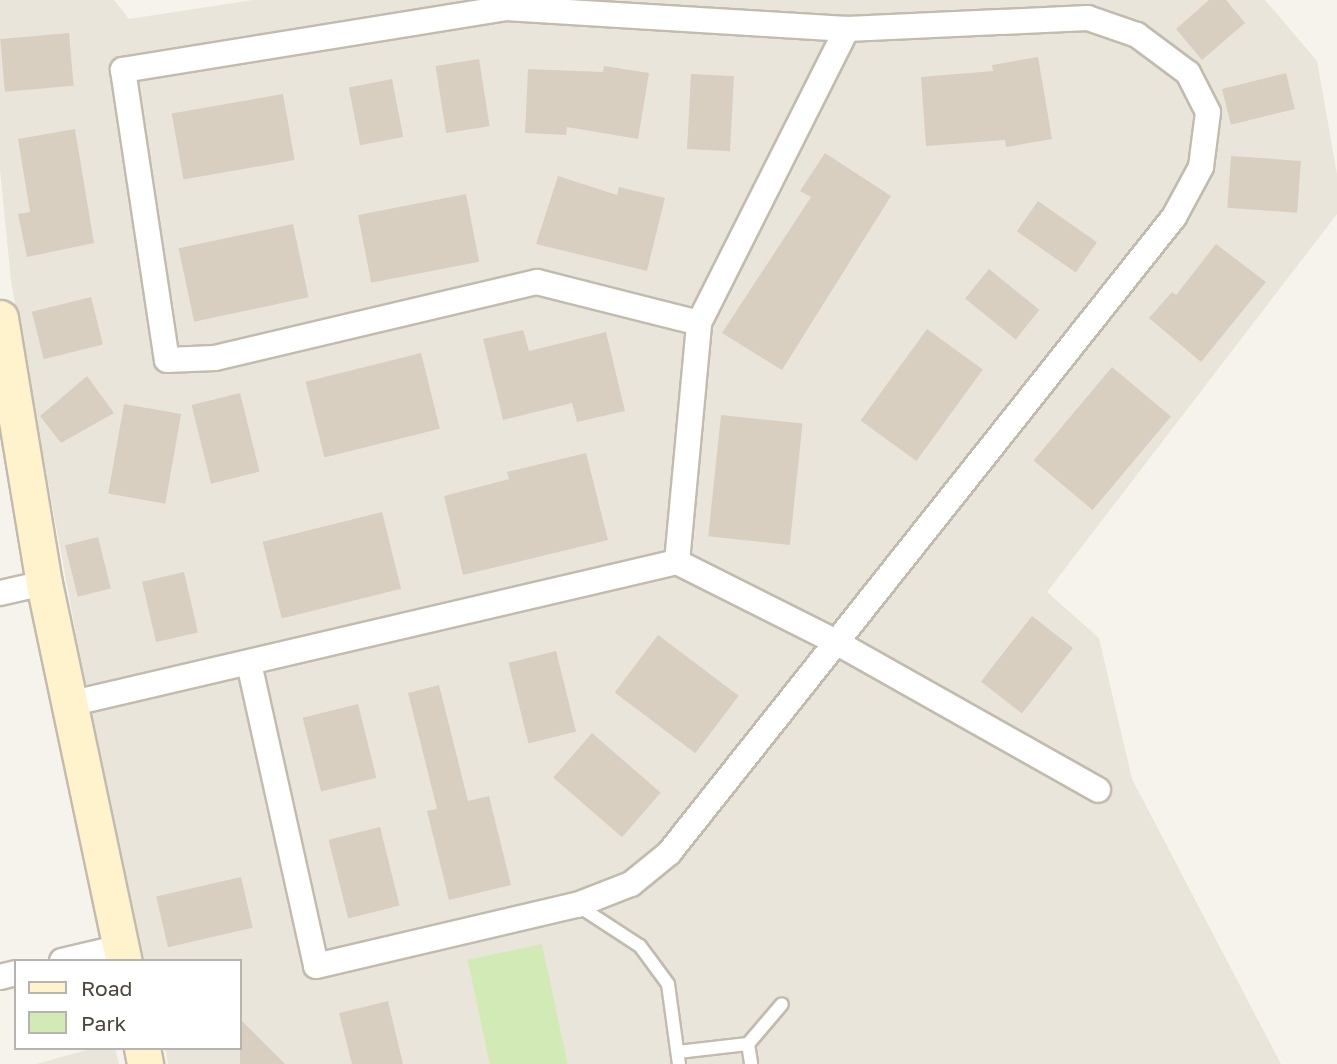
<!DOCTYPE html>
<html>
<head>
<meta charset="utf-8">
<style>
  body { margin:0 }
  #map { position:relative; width:1337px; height:1064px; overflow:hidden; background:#f6f3ec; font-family:"Golos Text",sans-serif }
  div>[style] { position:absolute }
  .residential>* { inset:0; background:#eae5da }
  .green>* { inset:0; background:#d2eab5; transform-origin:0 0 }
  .building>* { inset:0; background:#d8cfc1; transform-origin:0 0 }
  .roads { filter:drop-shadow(2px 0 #c2bbae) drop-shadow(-2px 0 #c2bbae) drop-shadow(0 2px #c2bbae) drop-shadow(0 -2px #c2bbae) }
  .lane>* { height:12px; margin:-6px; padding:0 6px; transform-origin:6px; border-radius:6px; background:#fff }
  .street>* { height:24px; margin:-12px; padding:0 12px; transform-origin:12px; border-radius:12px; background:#fff }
  .secondary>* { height:35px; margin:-17.5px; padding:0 17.5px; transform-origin:17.5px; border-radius:17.5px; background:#fff3cd }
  span { translate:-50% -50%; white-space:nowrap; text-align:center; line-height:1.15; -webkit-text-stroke:7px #fff; paint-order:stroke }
  .legend { position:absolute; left:14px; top:959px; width:228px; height:91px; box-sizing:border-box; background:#fff; border:2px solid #b7b4b0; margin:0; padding:9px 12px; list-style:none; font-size:21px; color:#4b4439 }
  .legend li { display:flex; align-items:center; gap:14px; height:35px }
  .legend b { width:35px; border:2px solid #b7b4b0 }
</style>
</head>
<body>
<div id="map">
  <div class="residential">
    <div style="clip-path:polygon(0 0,114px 0,129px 19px,253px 0,1265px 0,1317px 61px,1337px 174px,1337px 214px,1047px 592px,1099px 638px,1132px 779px,1281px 1064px,168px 1064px,165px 1048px,240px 1048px,240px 961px,144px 961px,105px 792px,11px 281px,0 169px)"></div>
    <div style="clip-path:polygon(94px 1048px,115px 1048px,119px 1064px,36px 1064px)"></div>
  </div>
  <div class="green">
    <div style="left:542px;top:944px;width:123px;height:76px;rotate:78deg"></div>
  </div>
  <div class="building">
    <div style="clip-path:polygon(1209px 0,1226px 0,1245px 23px,1202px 60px,1176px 29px)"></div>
    <div style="left:69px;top:33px;width:53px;height:69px;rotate:85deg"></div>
    <div style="clip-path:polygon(1038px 57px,1052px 139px,1006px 147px,1005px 140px,926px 146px,921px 77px,993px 71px,992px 65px)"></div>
    <div style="left:479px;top:59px;width:68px;height:44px;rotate:81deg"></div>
    <div style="clip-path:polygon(604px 66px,649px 73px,638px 139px,567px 127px,566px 135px,525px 133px,528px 69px,603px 72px)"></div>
    <div style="left:1286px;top:73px;width:37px;height:66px;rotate:76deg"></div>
    <div style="left:691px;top:74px;width:43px;height:75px;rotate:3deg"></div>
    <div style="left:392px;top:79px;width:59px;height:44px;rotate:79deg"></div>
    <div style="left:283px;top:94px;width:67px;height:113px;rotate:80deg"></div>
    <div style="clip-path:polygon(75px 129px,94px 243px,27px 257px,18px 214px,30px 212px,18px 139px)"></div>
    <div style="clip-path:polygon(825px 153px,891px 196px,782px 370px,722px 333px,811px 197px,800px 191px)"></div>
    <div style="left:1231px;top:156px;width:70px;height:52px;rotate:4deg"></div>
    <div style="clip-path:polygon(558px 176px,617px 195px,619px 187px,665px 198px,647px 271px,536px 244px)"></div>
    <div style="left:466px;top:194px;width:69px;height:110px;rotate:79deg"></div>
    <div style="left:1038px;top:201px;width:72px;height:37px;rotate:35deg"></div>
    <div style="left:293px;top:224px;width:75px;height:117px;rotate:78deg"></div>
    <div style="clip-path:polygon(1216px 244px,1266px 282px,1201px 362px,1149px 318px,1172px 292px,1176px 295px)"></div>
    <div style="left:989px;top:269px;width:65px;height:38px;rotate:39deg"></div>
    <div style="left:91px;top:297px;width:49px;height:61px;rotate:76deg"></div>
    <div style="left:927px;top:329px;width:69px;height:113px;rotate:36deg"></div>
    <div style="clip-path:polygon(523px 330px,529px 351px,606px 332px,625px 411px,577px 422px,572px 403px,503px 420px,483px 339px)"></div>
    <div style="left:421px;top:353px;width:78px;height:119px;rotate:76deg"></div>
    <div style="left:1112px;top:367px;width:77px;height:122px;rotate:40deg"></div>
    <div style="clip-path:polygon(87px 376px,114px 413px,61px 443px,40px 416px)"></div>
    <div style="left:240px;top:393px;width:81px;height:50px;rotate:76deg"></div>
    <div style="left:124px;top:404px;width:58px;height:91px;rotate:10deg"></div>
    <div style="left:721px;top:415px;width:82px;height:122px;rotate:6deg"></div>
    <div style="clip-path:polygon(586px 453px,608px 540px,463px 575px,444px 496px,509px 479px,507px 472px)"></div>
    <div style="left:382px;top:512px;width:79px;height:123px;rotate:76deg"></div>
    <div style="left:98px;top:537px;width:53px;height:34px;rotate:76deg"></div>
    <div style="left:184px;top:572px;width:62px;height:43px;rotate:77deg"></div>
    <div style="left:1032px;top:616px;width:52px;height:83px;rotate:38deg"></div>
    <div style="left:658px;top:635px;width:101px;height:72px;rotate:37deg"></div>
    <div style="left:556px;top:651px;width:83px;height:49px;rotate:76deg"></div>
    <div style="clip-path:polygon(439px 685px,468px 801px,489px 796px,511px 885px,449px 900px,427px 811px,437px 809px,408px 693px)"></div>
    <div style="left:358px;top:704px;width:76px;height:57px;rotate:76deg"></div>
    <div style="left:592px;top:733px;width:91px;height:59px;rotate:41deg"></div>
    <div style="left:380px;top:827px;width:81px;height:53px;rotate:76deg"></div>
    <div style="left:241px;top:877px;width:52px;height:87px;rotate:77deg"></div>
    <div style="clip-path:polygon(388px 1001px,403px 1064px,352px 1064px,339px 1013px)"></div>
    <div style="clip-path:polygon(240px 1019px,285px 1064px,240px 1064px)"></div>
  </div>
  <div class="roads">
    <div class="lane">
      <div style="left:577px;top:905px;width:75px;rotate:33.1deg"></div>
      <div style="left:640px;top:946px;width:47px;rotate:53.6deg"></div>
      <div style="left:668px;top:984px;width:81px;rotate:82.2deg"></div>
      <div style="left:748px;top:1044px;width:20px;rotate:81deg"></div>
      <div style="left:678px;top:1052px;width:70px;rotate:-6.5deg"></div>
      <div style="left:748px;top:1044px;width:52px;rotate:-49.6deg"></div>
    </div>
    <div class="street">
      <div style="left:677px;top:562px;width:240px;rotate:-84.7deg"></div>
      <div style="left:699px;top:323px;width:329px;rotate:-63.3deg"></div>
      <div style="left:0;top:593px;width:45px;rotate:-12.8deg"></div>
      <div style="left:249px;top:663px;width:310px;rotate:77.5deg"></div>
      <div style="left:316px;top:966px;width:268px;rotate:-13.2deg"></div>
      <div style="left:577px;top:905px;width:58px;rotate:-21.3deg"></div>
      <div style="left:631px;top:884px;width:49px;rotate:-39.2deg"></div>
      <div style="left:669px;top:853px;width:812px;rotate:-51.55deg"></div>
      <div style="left:1174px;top:217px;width:57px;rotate:-61.6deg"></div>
      <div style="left:1201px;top:167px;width:55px;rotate:-82.7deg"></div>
      <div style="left:1208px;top:112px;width:44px;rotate:-117.1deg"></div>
      <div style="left:1188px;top:73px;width:64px;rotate:-143.3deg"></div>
      <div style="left:1137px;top:35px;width:52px;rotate:-160.9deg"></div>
      <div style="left:1088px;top:18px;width:241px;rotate:177.4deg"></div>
      <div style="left:847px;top:29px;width:342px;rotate:-176.5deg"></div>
      <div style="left:506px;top:8px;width:388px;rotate:170.8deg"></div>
      <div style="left:123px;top:70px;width:293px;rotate:81.4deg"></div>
      <div style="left:167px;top:360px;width:48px;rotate:-2.4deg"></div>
      <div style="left:215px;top:358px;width:331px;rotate:-13.3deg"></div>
      <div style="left:537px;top:282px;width:167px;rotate:14.2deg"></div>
      <div style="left:69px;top:704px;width:624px;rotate:-13.15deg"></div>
      <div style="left:677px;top:562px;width:176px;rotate:26.7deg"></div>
      <div style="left:834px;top:641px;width:303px;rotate:29.4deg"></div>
      <div style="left:62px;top:961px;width:61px;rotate:-13.3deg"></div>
      <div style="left:0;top:977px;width:16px;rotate:-14deg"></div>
    </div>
    <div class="secondary">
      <div style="left:0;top:318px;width:269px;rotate:80.6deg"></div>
      <div style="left:44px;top:583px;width:386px;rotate:78.1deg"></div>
      <div style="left:142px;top:1048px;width:16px;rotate:79deg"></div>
    </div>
  </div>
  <ul class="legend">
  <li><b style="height:9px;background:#fff3cd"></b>Road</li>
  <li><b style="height:19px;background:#d2eab5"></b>Park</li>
  </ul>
</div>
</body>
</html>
